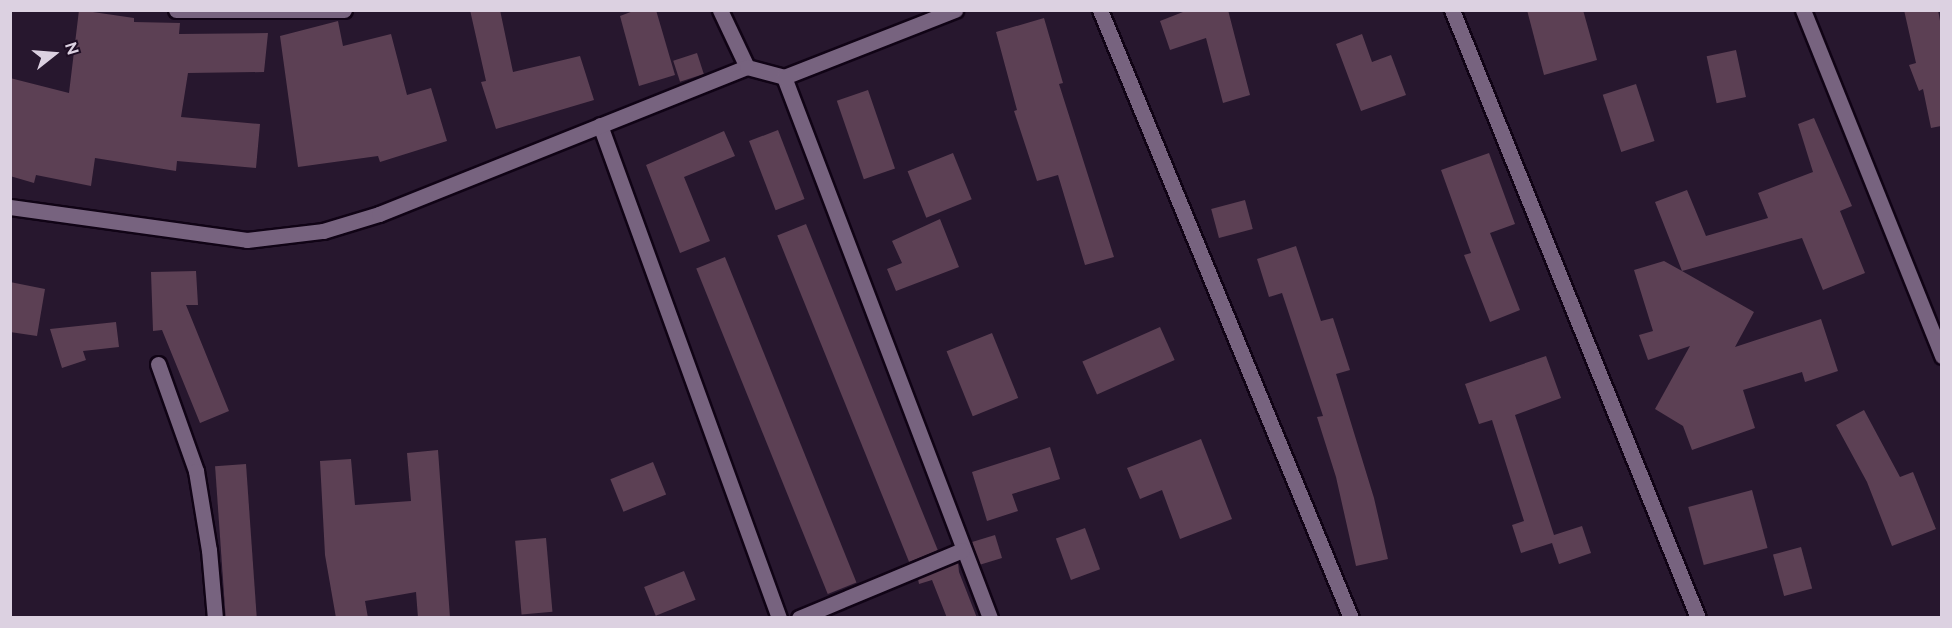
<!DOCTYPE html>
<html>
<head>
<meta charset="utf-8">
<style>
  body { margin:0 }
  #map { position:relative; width:1952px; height:628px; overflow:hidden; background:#27172e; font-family:Raleway,sans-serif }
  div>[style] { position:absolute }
  .building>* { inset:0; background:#5c4054; transform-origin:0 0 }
  .roads { filter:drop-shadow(2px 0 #100315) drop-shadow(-2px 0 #100315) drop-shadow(0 2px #100315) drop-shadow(0 -2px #100315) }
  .minor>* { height:15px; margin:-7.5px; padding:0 7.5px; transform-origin:7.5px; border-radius:7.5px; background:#77637f }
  span { translate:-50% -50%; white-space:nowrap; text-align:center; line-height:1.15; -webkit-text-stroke:5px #1e0d24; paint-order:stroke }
  .frame { position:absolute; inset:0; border:12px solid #dcd1e1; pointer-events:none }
  .north { position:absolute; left:24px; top:24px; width:60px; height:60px; -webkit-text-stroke:4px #1e0d24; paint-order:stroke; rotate:73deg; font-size:16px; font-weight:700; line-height:24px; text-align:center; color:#dcd1e1 }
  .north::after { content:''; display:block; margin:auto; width:21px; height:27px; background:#dcd1e1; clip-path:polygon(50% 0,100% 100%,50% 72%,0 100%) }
</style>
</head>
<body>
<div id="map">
  <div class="building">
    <div style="clip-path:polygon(79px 10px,134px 18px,134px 22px,180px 23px,179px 34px,268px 33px,264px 72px,188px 73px,181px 117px,260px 124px,256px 168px,177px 161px,176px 171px,95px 158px,91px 186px,36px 175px,34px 183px,10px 176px,10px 78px,69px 93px)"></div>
    <div style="clip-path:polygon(470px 10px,500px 10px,513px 72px,580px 56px,594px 100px,496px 129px,481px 82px,486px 81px)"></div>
    <div style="clip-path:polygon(636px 10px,656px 10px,675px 75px,639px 86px,620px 16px)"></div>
    <div style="clip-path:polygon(1188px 10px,1228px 10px,1250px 95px,1223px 103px,1206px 38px,1170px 50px,1160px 21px)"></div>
    <div style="clip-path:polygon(1527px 10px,1583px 10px,1597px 60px,1544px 75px)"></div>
    <div style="clip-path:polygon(1904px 10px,1938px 10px,1941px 26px,1941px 126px,1931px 128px,1923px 89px,1919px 91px,1909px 65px,1916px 63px)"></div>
    <div style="clip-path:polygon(1044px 18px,1063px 83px,1059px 84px,1114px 257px,1085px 265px,1058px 175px,1037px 181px,1014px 111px,1017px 110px,996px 32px)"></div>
    <div style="clip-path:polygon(338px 21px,343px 46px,391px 34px,407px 95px,431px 88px,447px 141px,380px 162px,378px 156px,298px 167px,280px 36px)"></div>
    <div style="clip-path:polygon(1362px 34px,1372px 62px,1391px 55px,1406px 95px,1361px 111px,1336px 44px)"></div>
    <div style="left:1736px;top:50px;width:48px;height:30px;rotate:78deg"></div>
    <div style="left:697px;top:53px;width:22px;height:25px;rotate:72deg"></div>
    <div style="left:1636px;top:84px;width:60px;height:35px;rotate:72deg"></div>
    <div style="left:868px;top:90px;width:83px;height:33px;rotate:71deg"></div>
    <div style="clip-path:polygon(1814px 118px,1852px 206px,1840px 211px,1865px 273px,1823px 290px,1802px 238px,1682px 271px,1754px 312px,1735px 347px,1821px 319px,1838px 371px,1805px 382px,1802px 372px,1743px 390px,1755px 428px,1692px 450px,1683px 426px,1655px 409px,1690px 346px,1648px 360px,1639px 335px,1653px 331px,1634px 270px,1664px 261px,1682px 271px,1655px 202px,1687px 190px,1706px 236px,1768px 218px,1758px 193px,1813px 172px,1798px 124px)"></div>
    <div style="left:778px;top:130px;width:74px;height:31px;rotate:69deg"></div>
    <div style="clip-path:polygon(724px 131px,735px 156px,684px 177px,710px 241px,680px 253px,646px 165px)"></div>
    <div style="left:953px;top:153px;width:50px;height:49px;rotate:68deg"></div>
    <div style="clip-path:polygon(1489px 153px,1515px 224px,1490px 233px,1520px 310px,1490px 322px,1464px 255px,1471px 253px,1441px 170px)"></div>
    <div style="left:1245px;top:200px;width:30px;height:35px;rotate:75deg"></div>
    <div style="clip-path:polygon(940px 219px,959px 267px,896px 291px,887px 269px,902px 263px,892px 241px)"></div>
    <div style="left:806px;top:224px;width:352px;height:31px;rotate:68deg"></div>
    <div style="clip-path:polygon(1296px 246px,1321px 321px,1333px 318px,1350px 370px,1336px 374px,1374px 498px,1388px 559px,1356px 566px,1336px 477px,1317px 417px,1323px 416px,1282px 293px,1269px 297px,1257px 259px)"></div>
    <div style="left:725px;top:257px;width:351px;height:31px;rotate:68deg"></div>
    <div style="clip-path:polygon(196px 271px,198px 305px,186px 305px,229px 411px,200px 423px,162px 330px,153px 331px,151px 272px)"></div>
    <div style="clip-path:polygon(10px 282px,45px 289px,37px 336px,10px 332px)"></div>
    <div style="clip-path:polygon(116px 322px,119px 347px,83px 351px,86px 360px,62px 368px,50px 329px)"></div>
    <div style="left:1160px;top:327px;width:36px;height:85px;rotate:66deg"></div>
    <div style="left:992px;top:333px;width:70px;height:49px;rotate:68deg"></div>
    <div style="clip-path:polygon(1546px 356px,1561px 398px,1515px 415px,1554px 535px,1582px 526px,1591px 553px,1559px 564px,1552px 543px,1521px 553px,1512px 525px,1524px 521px,1492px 420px,1479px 424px,1465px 384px)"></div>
    <div style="clip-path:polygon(1864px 410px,1900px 477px,1913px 472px,1936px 529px,1892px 546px,1867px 482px,1836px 425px)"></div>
    <div style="clip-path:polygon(1201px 439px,1232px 519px,1180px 539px,1162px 490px,1140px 499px,1127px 468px)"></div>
    <div style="clip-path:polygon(1050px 447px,1060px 479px,1012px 494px,1018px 511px,987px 521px,972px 472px)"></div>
    <div style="clip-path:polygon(438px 450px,450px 618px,418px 618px,416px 592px,365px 601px,368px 618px,336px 618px,325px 555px,320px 461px,351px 459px,355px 505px,411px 501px,407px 453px)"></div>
    <div style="left:653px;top:462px;width:35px;height:46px;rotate:68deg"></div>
    <div style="left:246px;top:464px;width:154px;height:31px;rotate:86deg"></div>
    <div style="left:1752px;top:490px;width:60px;height:66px;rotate:75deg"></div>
    <div style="left:1085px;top:528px;width:44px;height:31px;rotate:70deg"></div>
    <div style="left:995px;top:535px;width:24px;height:24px;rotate:73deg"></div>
    <div style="left:546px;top:538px;width:74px;height:31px;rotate:85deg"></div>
    <div style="left:1801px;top:547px;width:43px;height:29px;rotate:75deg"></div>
    <div style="clip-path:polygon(958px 562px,959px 572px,977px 618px,947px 618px,932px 580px,919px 584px,918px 579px)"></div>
    <div style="left:684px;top:571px;width:31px;height:43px;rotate:68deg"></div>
  </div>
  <div class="roads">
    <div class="minor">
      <div style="left:176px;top:10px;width:168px"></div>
      <div style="left:720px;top:10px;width:63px;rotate:64.7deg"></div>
      <div style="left:1100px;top:10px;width:658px;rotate:67.57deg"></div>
      <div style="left:1452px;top:10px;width:656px;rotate:67.97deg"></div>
      <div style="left:1803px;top:10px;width:373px;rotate:68.1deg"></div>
      <div style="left:784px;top:77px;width:579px;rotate:69.15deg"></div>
      <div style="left:600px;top:125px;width:524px;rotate:70.04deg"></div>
      <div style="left:10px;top:207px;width:239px;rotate:7.9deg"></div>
      <div style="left:247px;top:240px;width:77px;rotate:-6.8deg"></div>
      <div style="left:323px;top:231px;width:59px;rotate:-16.9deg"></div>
      <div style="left:379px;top:214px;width:396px;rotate:-21.8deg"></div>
      <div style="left:747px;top:67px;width:38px;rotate:15deg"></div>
      <div style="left:784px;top:77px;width:184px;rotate:-21.4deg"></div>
      <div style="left:158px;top:364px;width:114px;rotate:70.4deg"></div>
      <div style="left:196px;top:471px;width:80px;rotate:80.7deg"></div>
      <div style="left:209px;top:550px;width:68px;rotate:85deg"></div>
      <div style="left:799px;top:618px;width:177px;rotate:-22.6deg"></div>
    </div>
  </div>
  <div class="frame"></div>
  <div class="north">N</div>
</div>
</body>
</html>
